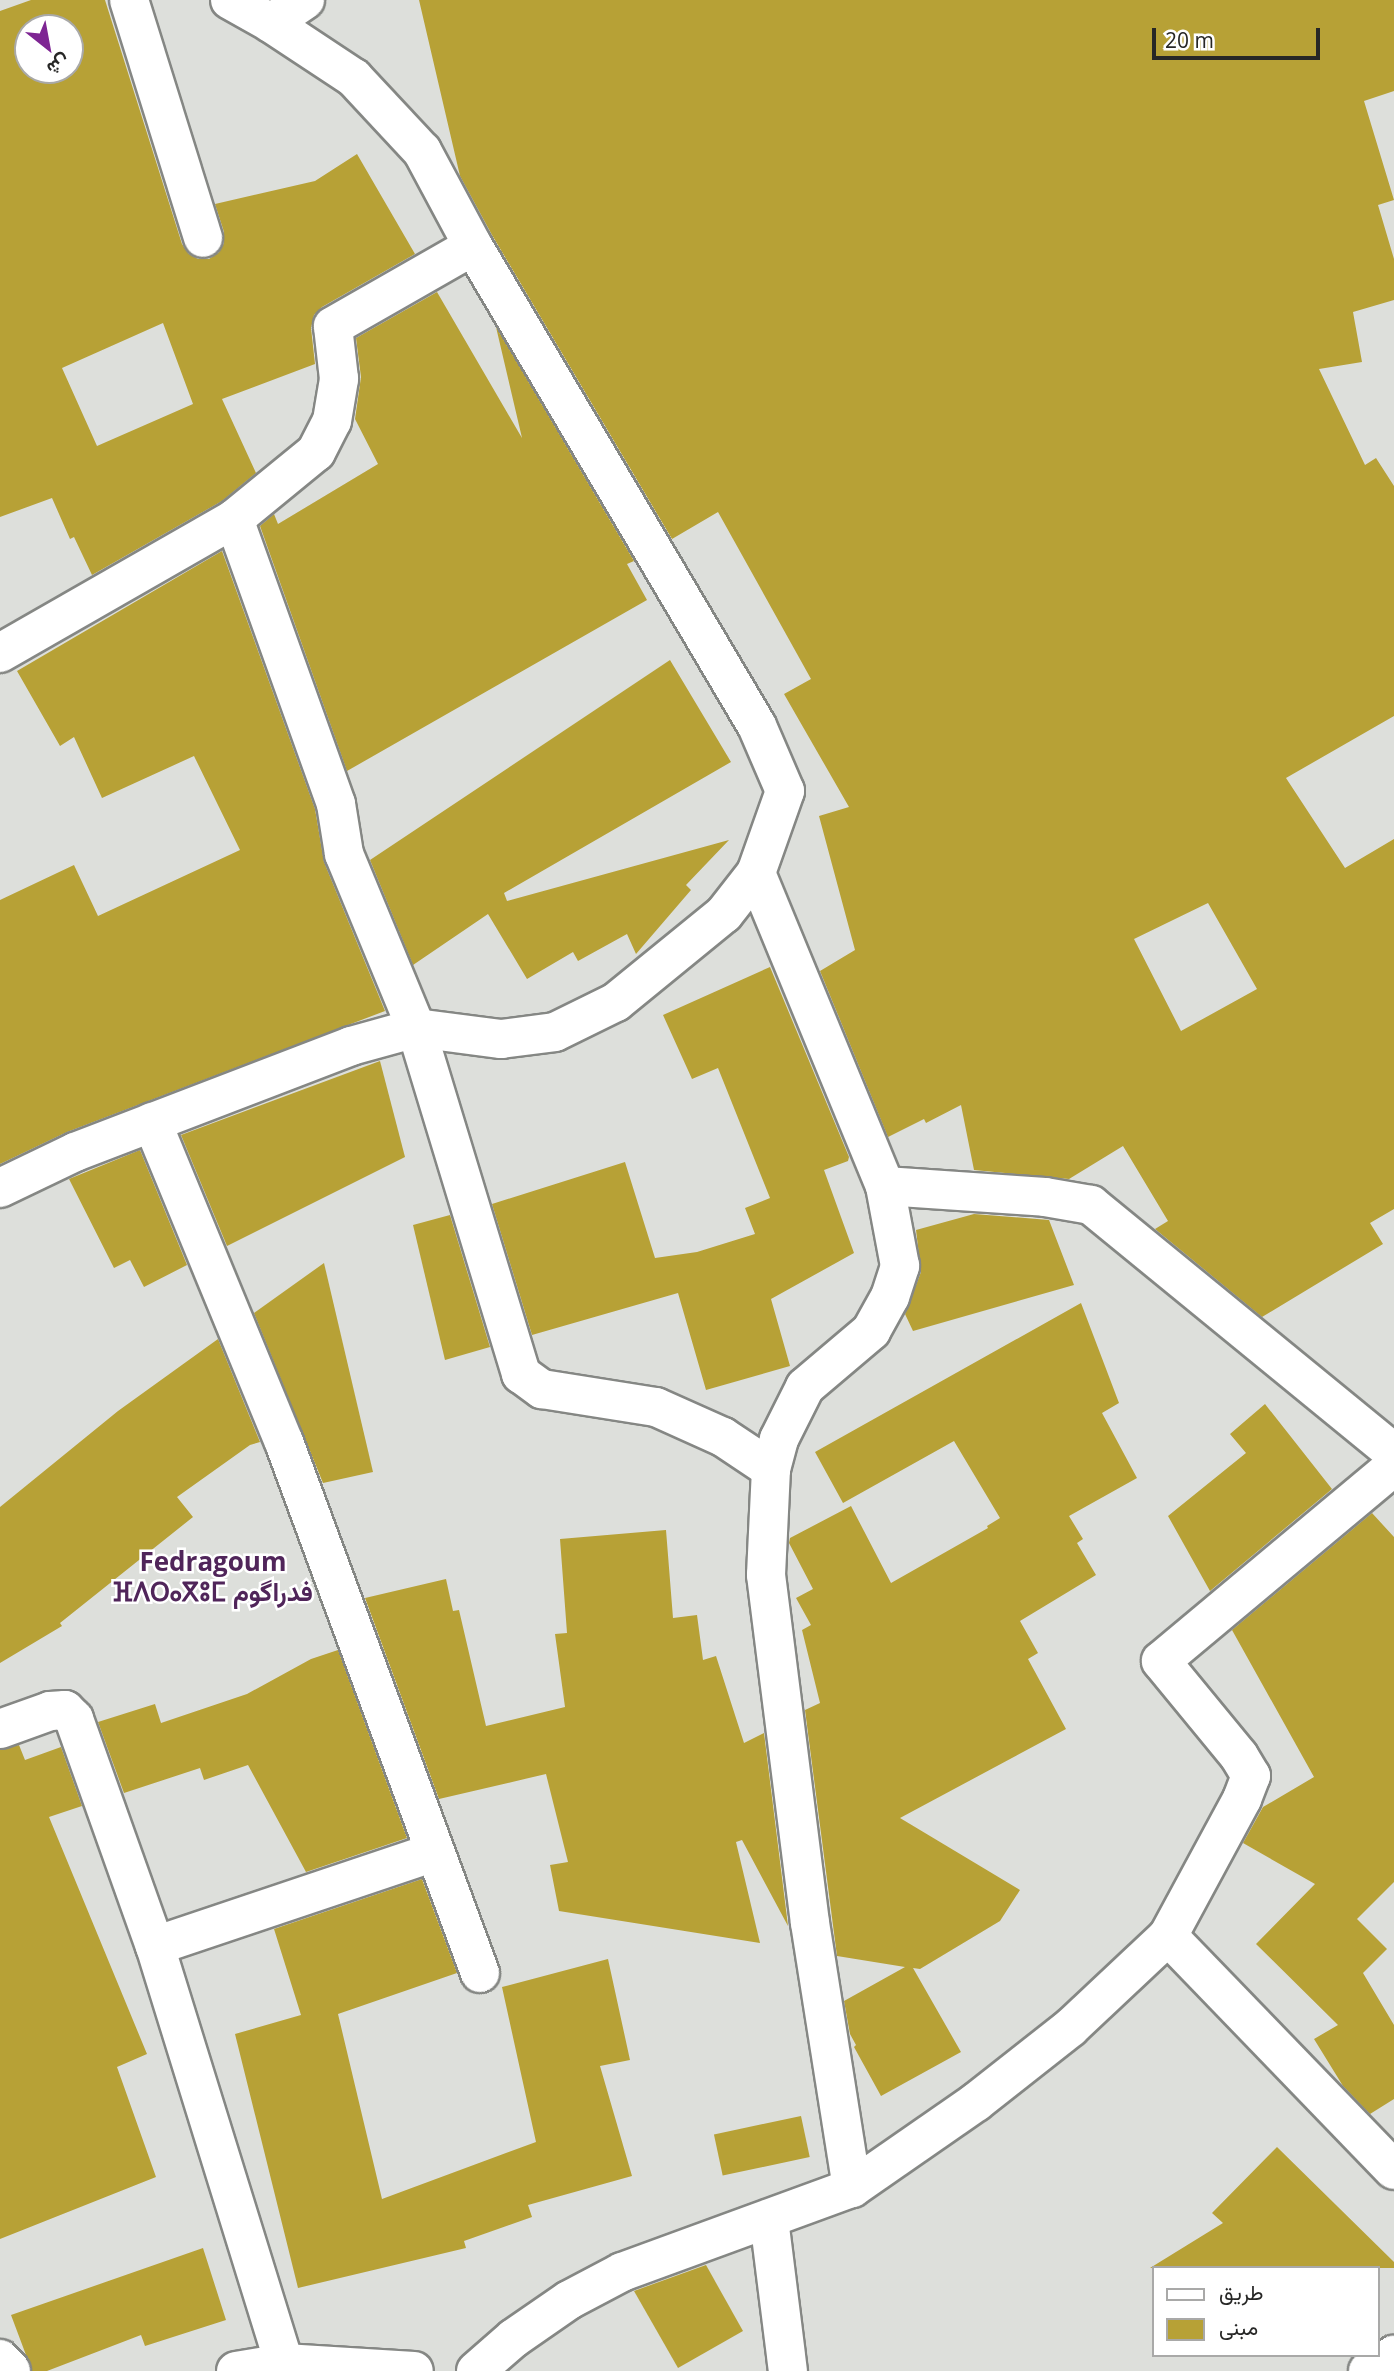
<!DOCTYPE html>
<html>
<head>
<meta charset="utf-8">
<style>
  body { margin:0 }
  #map { position:relative; width:1394px; height:2371px; overflow:hidden; background:#dddfdb; font-family:"Open Sans",Vazirmatn,"Noto Sans Tifinagh",sans-serif }
  div>[style] { position:absolute }
  .building>* { inset:0; background:#b7a136; transform-origin:0 0 }
  .roads { filter:drop-shadow(2px 0 #858784) drop-shadow(-2px 0 #858784) drop-shadow(0 2px #858784) drop-shadow(0 -2px #858784) }
  .street>* { height:38px; margin:-19px; padding:0 19px; transform-origin:19px; border-radius:19px; background:#fff }
  span { translate:-50% -50%; white-space:nowrap; text-align:center; line-height:1.15; -webkit-text-stroke:5px #fff; paint-order:stroke }
  .quarter-label { font-size:26px; color:#50255a; font-weight:700 }
  .legend { position:absolute; left:1152px; top:2266px; width:228px; height:91px; box-sizing:border-box; background:#fff; border:2px solid #a9a9a8; margin:0; padding:9px 12px; list-style:none; font-size:21px; color:#272726 }
  .legend li { display:flex; align-items:center; gap:14px; height:35px }
  .legend b { width:35px; border:2px solid #a9a9a8 }
  .north { position:absolute; left:14px; top:14px; width:70px; height:70px; box-sizing:border-box; background:#fff; border:2px solid #a9a9a8; border-radius:50%; rotate:149deg; font-size:19px; font-weight:700; line-height:28px; text-align:center; color:#272726 }
  .north::after { content:''; display:block; margin:auto; width:24px; height:32px; background:#7e2593; clip-path:polygon(50% 0,100% 100%,50% 72%,0 100%) }
  .scale { position:absolute; left:1152px; top:28px; width:168px; height:32px; box-sizing:border-box; border:4px solid #272726; border-top:0; padding-left:9px; font-size:21px; line-height:24px; white-space:nowrap; color:#272726; -webkit-text-stroke:5px #fff; paint-order:stroke }
</style>
</head>
<body>
<div id="map">
  <div class="building">
    <div style="clip-path:polygon(evenodd,31px 0,105px 0,182px 244px,189px 254px,198px 259px,209px 259px,219px 252px,224px 243px,224px 232px,215px 204px,315px 181px,357px 154px,415px 254px,322px 307px,314px 315px,311px 328px,315px 364px,222px 399px,256px 473px,222px 501px,92px 575px,74px 537px,70px 539px,52px 498px,0 517px,0 11px,31px 0,28px 28px,70px 28px,70px 70px,28px 70px,28px 28px,31px 0,163px 323px,193px 404px,97px 446px,62px 368px,163px 323px)"></div>
    <div style="clip-path:polygon(evenodd,419px 0,1394px 0,1394px 91px,1364px 101px,1394px 200px,1378px 205px,1394px 259px,1394px 300px,1353px 312px,1362px 362px,1319px 369px,1365px 465px,1376px 458px,1394px 486px,1394px 716px,1286px 778px,1345px 868px,1394px 839px,1394px 1209px,1370px 1223px,1383px 1244px,1262px 1317px,1155px 1229px,1168px 1221px,1123px 1146px,1069px 1179px,974px 1170px,961px 1105px,926px 1123px,924px 1119px,888px 1137px,820px 971px,855px 950px,819px 816px,849px 807px,784px 694px,811px 679px,718px 512px,672px 539px,492px 235px,460px 176px,419px 0,1208px 903px,1257px 989px,1181px 1031px,1134px 939px,1208px 903px)"></div>
    <div style="clip-path:polygon(437px 292px,522px 438px,496px 327px,634px 561px,627px 564px,647px 600px,347px 771px,260px 526px,274px 514px,278px 524px,378px 464px,355px 419px,361px 377px,356px 338px)"></div>
    <div style="clip-path:polygon(222px 551px,315px 809px,324px 862px,385px 1011px,67px 1132px,0 1164px,0 900px,74px 865px,98px 916px,240px 850px,194px 756px,102px 798px,74px 737px,60px 746px,17px 671px)"></div>
    <div style="clip-path:polygon(670px 660px,731px 762px,504px 893px,507px 901px,729px 840px,686px 885px,691px 890px,636px 954px,627px 934px,578px 961px,573px 952px,527px 979px,488px 914px,413px 965px,370px 860px)"></div>
    <div style="clip-path:polygon(770px 967px,849px 1157px,848px 1161px,824px 1170px,854px 1253px,771px 1299px,790px 1366px,706px 1390px,678px 1293px,532px 1335px,492px 1204px,625px 1162px,655px 1258px,697px 1252px,755px 1234px,745px 1208px,770px 1198px,718px 1068px,692px 1079px,663px 1015px)"></div>
    <div style="clip-path:polygon(380px 1061px,405px 1157px,227px 1246px,181px 1135px)"></div>
    <div style="clip-path:polygon(140px 1150px,187px 1265px,144px 1287px,130px 1260px,114px 1268px,69px 1179px)"></div>
    <div style="clip-path:polygon(974px 1214px,1049px 1220px,1074px 1285px,913px 1331px,905px 1314px,921px 1272px,916px 1230px)"></div>
    <div style="clip-path:polygon(450px 1215px,490px 1347px,445px 1360px,413px 1225px)"></div>
    <div style="clip-path:polygon(324px 1263px,373px 1472px,323px 1483px,254px 1313px)"></div>
    <div style="clip-path:polygon(1081px 1303px,1119px 1403px,1102px 1413px,1137px 1478px,1069px 1516px,1083px 1539px,1077px 1543px,1096px 1575px,1020px 1621px,1038px 1653px,1028px 1659px,1066px 1729px,900px 1818px,1020px 1890px,1000px 1921px,920px 1969px,913px 1968px,961px 2052px,881px 2096px,854px 2047px,856px 2045px,850px 2034px,844px 2001px,905px 1967px,837px 1956px,805px 1710px,820px 1703px,802px 1630px,811px 1625px,796px 1598px,813px 1589px,789px 1543px,790px 1538px,851px 1506px,891px 1583px,988px 1528px,987px 1526px,1000px 1518px,954px 1441px,843px 1503px,815px 1452px)"></div>
    <div style="clip-path:polygon(218px 1339px,260px 1442px,250px 1445px,177px 1497px,193px 1517px,60px 1623px,62px 1626px,0 1663px,0 1507px,118px 1411px)"></div>
    <div style="clip-path:polygon(1265px 1404px,1332px 1489px,1210px 1591px,1168px 1516px,1246px 1453px,1230px 1434px)"></div>
    <div style="clip-path:polygon(1372px 1513px,1394px 1537px,1394px 1882px,1357px 1919px,1387px 1949px,1363px 1973px,1394px 2025px,1394px 2099px,1370px 2114px,1343px 2086px,1314px 2039px,1338px 2025px,1256px 1944px,1315px 1884px,1243px 1843px,1263px 1807px,1314px 1777px,1232px 1630px)"></div>
    <div style="clip-path:polygon(666px 1530px,673px 1618px,697px 1615px,703px 1660px,716px 1656px,744px 1743px,764px 1733px,788px 1926px,742px 1840px,736px 1842px,760px 1943px,559px 1911px,550px 1865px,568px 1862px,546px 1774px,439px 1799px,365px 1598px,446px 1579px,453px 1611px,459px 1610px,486px 1726px,565px 1707px,555px 1634px,567px 1633px,560px 1539px)"></div>
    <div style="clip-path:polygon(338px 1650px,407px 1838px,306px 1872px,248px 1765px,204px 1780px,200px 1768px,124px 1793px,98px 1722px,155px 1704px,161px 1723px,247px 1694px,311px 1659px)"></div>
    <div style="clip-path:polygon(19px 1745px,25px 1760px,61px 1747px,82px 1806px,49px 1817px,147px 2054px,117px 2067px,156px 2177px,0 2239px,0 1750px)"></div>
    <div style="clip-path:polygon(422px 1879px,457px 1973px,338px 2014px,382px 2199px,536px 2142px,502px 1987px,608px 1959px,630px 2060px,600px 2066px,632px 2176px,528px 2205px,532px 2217px,464px 2241px,466px 2248px,298px 2288px,235px 2034px,301px 2015px,274px 1929px)"></div>
    <div style="left:801px;top:2116px;width:42px;height:89px;rotate:78deg"></div>
    <div style="clip-path:polygon(1277px 2147px,1394px 2262px,1394px 2268px,1150px 2268px,1223px 2223px,1212px 2213px)"></div>
    <div style="clip-path:polygon(203px 2248px,226px 2320px,145px 2346px,141px 2335px,47px 2371px,32px 2371px,11px 2315px)"></div>
    <div style="clip-path:polygon(706px 2265px,743px 2331px,678px 2368px,634px 2291px)"></div>
  </div>
  <div class="roads">
    <div class="street">
      <div style="left:129px;top:0;width:249px;rotate:72.7deg"></div>
      <div style="left:271px;top:23px;width:41px;rotate:-34.1deg"></div>
      <div style="left:234px;top:519px;width:303px;rotate:70.3deg"></div>
      <div style="left:336px;top:804px;width:51px;rotate:80.9deg"></div>
      <div style="left:344px;top:854px;width:188px;rotate:67.5deg"></div>
      <div style="left:416px;top:1028px;width:362px;rotate:73.1deg"></div>
      <div style="left:521px;top:1374px;width:26px;rotate:36deg"></div>
      <div style="left:542px;top:1389px;width:115px;rotate:9deg"></div>
      <div style="left:656px;top:1407px;width:73px;rotate:24.1deg"></div>
      <div style="left:723px;top:1437px;width:58px;rotate:33.7deg"></div>
      <div style="left:0;top:653px;width:270px;rotate:-29.8deg"></div>
      <div style="left:234px;top:519px;width:106px;rotate:-39.3deg"></div>
      <div style="left:316px;top:452px;width:35px;rotate:-63deg"></div>
      <div style="left:332px;top:421px;width:43px;rotate:-80.5deg"></div>
      <div style="left:339px;top:379px;width:53px;rotate:-96.5deg"></div>
      <div style="left:333px;top:326px;width:161px;rotate:-29.7deg"></div>
      <div style="left:756px;top:873px;width:339px;rotate:67.6deg"></div>
      <div style="left:885px;top:1186px;width:160px;rotate:3.9deg"></div>
      <div style="left:1045px;top:1197px;width:47px;rotate:9.9deg"></div>
      <div style="left:1091px;top:1205px;width:392px;rotate:39.3deg"></div>
      <div style="left:152px;top:1122px;width:346px;rotate:67.6deg"></div>
      <div style="left:284px;top:1442px;width:566px;rotate:69.74deg"></div>
      <div style="left:0;top:1188px;width:83px;rotate:-25.6deg"></div>
      <div style="left:75px;top:1152px;width:296px;rotate:-21deg"></div>
      <div style="left:351px;top:1046px;width:67px;rotate:-15.5deg"></div>
      <div style="left:416px;top:1028px;width:86px;rotate:7.4deg"></div>
      <div style="left:501px;top:1039px;width:54px;rotate:-7.4deg"></div>
      <div style="left:555px;top:1032px;width:68px;rotate:-26.2deg"></div>
      <div style="left:616px;top:1002px;width:139px;rotate:-39.2deg"></div>
      <div style="left:724px;top:914px;width:52px;rotate:-52deg"></div>
      <div style="left:756px;top:873px;width:87px;rotate:-70.5deg"></div>
      <div style="left:785px;top:791px;width:71px;rotate:-113.3deg"></div>
      <div style="left:757px;top:726px;width:558px;rotate:-120.61deg"></div>
      <div style="left:473px;top:246px;width:108px;rotate:-118.2deg"></div>
      <div style="left:422px;top:151px;width:100px;rotate:-133deg"></div>
      <div style="left:354px;top:78px;width:100px;rotate:-146.5deg"></div>
      <div style="left:271px;top:23px;width:47px;rotate:-150.7deg"></div>
      <div style="left:0;top:1729px;width:53px;rotate:-19.8deg"></div>
      <div style="left:50px;top:1711px;width:15px;rotate:-4deg"></div>
      <div style="left:65px;top:1710px;width:13px;rotate:45deg"></div>
      <div style="left:74px;top:1719px;width:241px;rotate:70.4deg"></div>
      <div style="left:155px;top:1946px;width:436px;rotate:72.8deg"></div>
      <div style="left:1168px;top:1936px;width:325px;rotate:46deg"></div>
      <div style="left:155px;top:1946px;width:294px;rotate:-18.6deg"></div>
      <div style="left:852px;top:2188px;width:268px;rotate:-99deg"></div>
      <div style="left:810px;top:1923px;width:351px;rotate:-97.2deg"></div>
      <div style="left:766px;top:1575px;width:106px;rotate:-87.3deg"></div>
      <div style="left:771px;top:1469px;width:31px;rotate:-75deg"></div>
      <div style="left:779px;top:1439px;width:58px;rotate:-63.4deg"></div>
      <div style="left:805px;top:1387px;width:87px;rotate:-40.3deg"></div>
      <div style="left:871px;top:1331px;width:39px;rotate:-61deg"></div>
      <div style="left:890px;top:1297px;width:33px;rotate:-72deg"></div>
      <div style="left:900px;top:1266px;width:81px;rotate:-100.6deg"></div>
      <div style="left:769px;top:2219px;width:153px;rotate:82.9deg"></div>
      <div style="left:0;top:2359px;width:16px;rotate:47deg"></div>
      <div style="left:236px;top:2371px;width:49px;rotate:-9.5deg"></div>
      <div style="left:284px;top:2363px;width:130px;rotate:3.5deg"></div>
      <div style="left:476px;top:2371px;width:50px;rotate:-41deg"></div>
      <div style="left:514px;top:2338px;width:67px;rotate:-34.6deg"></div>
      <div style="left:569px;top:2300px;width:60px;rotate:-27.8deg"></div>
      <div style="left:622px;top:2272px;width:245px;rotate:-20.1deg"></div>
      <div style="left:852px;top:2188px;width:151px;rotate:-34.7deg"></div>
      <div style="left:976px;top:2102px;width:120px;rotate:-38.2deg"></div>
      <div style="left:1070px;top:2028px;width:134px;rotate:-43.2deg"></div>
      <div style="left:1168px;top:1936px;width:156px;rotate:-61.6deg"></div>
      <div style="left:1242px;top:1799px;width:25px;rotate:-69deg"></div>
      <div style="left:1251px;top:1776px;width:23px;rotate:-121deg"></div>
      <div style="left:1239px;top:1756px;width:123px;rotate:-129.4deg"></div>
      <div style="left:1161px;top:1661px;width:304px;rotate:-39.9deg"></div>
      <div style="left:1368px;top:2371px;width:31px;rotate:-32deg"></div>
    </div>
  </div>
  <div class="quarter-label">
    <span style="left:213px;top:1577px">Fedragoum<br>ⴼⴷⵔⴰⴳⵓⵎ فدراگوم</span>
  </div>
  <ul class="legend">
  <li><b style="height:9px;background:#fff"></b>طريق</li>
  <li><b style="height:19px;background:#b7a136"></b>مبنى</li>
  </ul>
  <div class="north">ش</div>
  <div class="scale">20 m</div>
</div>
</body>
</html>
